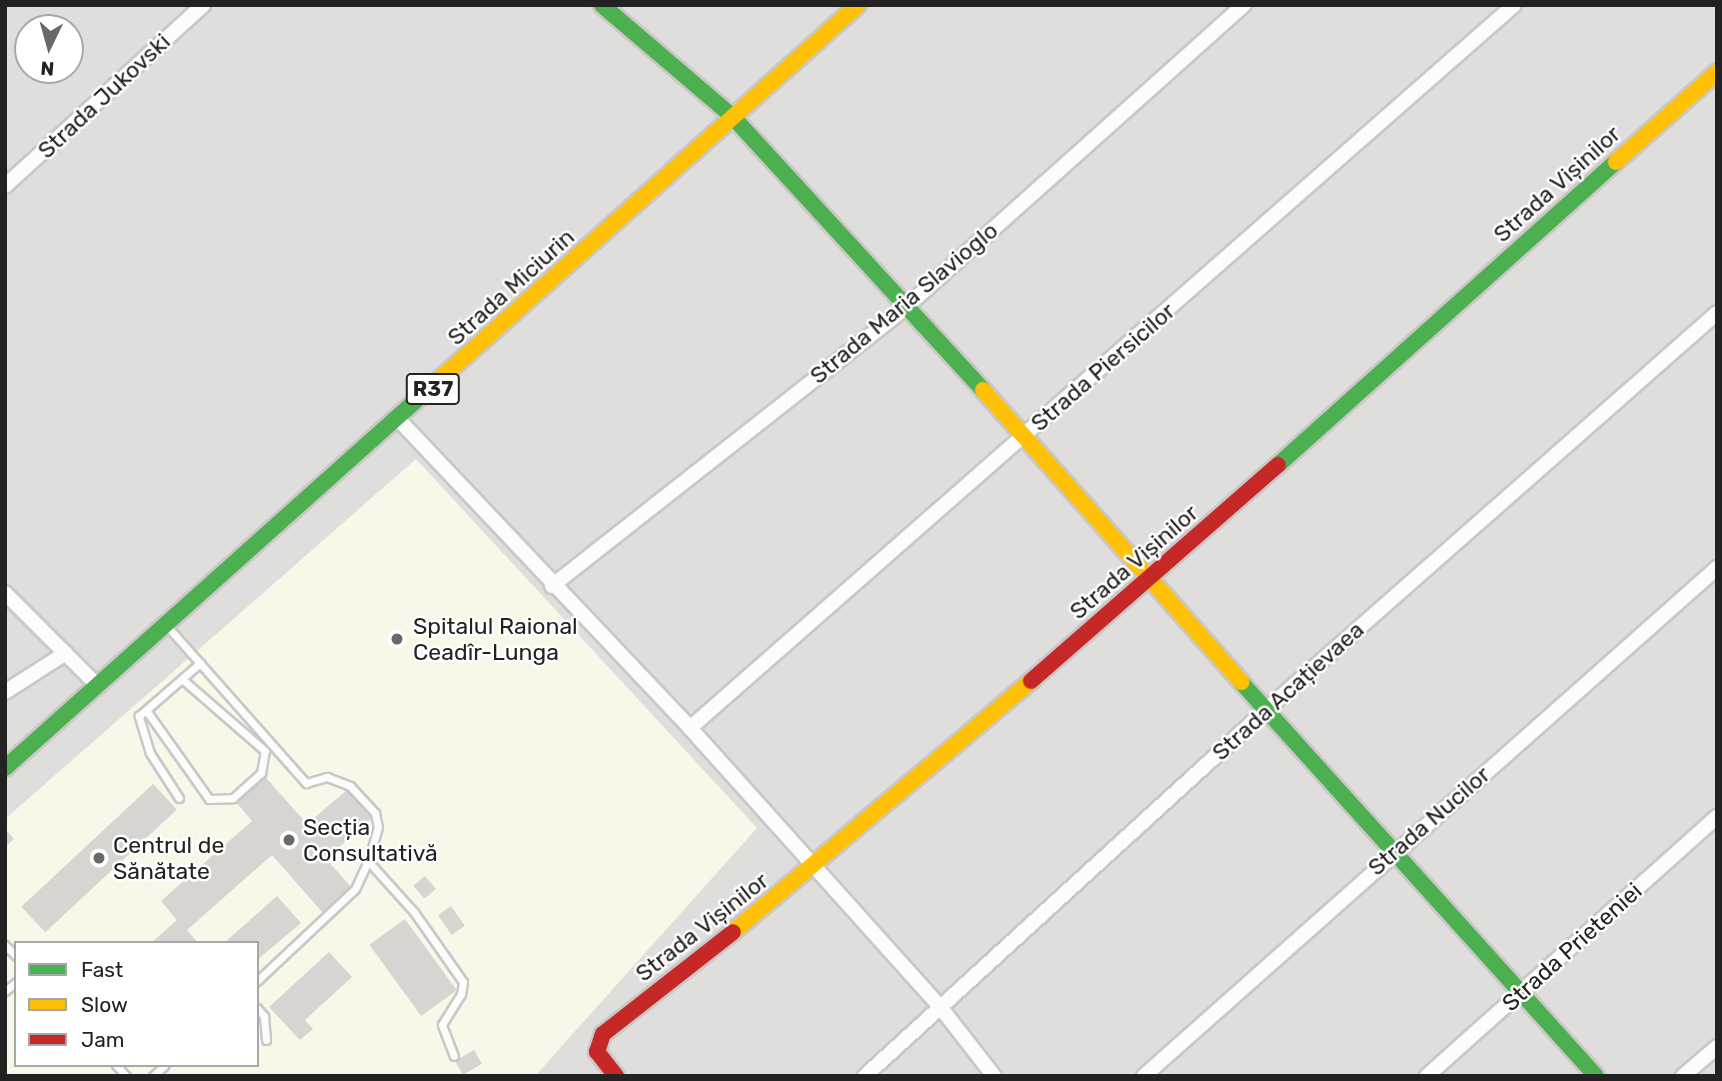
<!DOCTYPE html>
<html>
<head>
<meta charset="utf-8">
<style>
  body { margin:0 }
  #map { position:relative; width:1722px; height:1081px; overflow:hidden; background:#f0eeeb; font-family:Rubik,sans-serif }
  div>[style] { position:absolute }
  .residential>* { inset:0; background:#dfdedc }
  .education>* { inset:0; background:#f8f7e8 }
  .building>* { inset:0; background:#d7d4d2; transform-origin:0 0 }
  .roads { filter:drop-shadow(2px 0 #c9c8c7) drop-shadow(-2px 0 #c9c8c7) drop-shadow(0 2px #c9c8c7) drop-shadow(0 -2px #c9c8c7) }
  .lane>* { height:7px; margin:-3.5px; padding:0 3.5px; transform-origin:3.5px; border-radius:3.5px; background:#fdfcfc }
  .street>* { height:14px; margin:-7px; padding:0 7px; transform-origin:7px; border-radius:7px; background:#fdfcfc }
  .fast>* { height:16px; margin:-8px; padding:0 8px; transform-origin:8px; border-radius:8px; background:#4caf50 }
  .slow>* { height:16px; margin:-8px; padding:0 8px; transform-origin:8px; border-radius:8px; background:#ffc107 }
  .jam>* { height:16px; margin:-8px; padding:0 8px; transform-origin:8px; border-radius:8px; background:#c62828 }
  .dots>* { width:19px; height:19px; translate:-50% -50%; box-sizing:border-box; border:4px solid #fff; border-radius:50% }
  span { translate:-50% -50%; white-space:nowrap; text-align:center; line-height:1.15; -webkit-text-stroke:5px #fff; paint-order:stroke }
  .shield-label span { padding:2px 5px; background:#fff; border:2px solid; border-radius:5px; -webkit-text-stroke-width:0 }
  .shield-label { font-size:21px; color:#222; font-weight:700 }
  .street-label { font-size:23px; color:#222 }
  .poi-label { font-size:23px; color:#222 }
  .left { translate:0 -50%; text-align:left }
  .frame { position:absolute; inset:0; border:7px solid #222; pointer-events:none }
  .legend { position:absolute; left:14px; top:941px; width:245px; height:126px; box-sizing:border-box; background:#fff; border:2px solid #a7a7a7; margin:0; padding:9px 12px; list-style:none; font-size:21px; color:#222 }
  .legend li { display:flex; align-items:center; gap:14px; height:35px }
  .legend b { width:35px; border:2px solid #a7a7a7 }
  .north { position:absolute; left:14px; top:14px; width:70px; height:70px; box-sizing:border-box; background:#fff; border:2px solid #a7a7a7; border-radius:50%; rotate:185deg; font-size:19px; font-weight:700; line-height:28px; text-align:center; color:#222 }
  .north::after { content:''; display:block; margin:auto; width:24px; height:32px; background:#6a6968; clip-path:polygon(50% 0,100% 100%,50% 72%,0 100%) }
</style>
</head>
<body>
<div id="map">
  <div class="residential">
    <div style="clip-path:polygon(evenodd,5px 5px,1717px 5px,1717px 1076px,5px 1076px,5px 5px,28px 28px,70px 28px,70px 70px,28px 70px,28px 28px,5px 5px,16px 943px,257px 943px,257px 1065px,16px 1065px,16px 943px)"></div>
  </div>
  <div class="education">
    <div style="clip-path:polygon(evenodd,416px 459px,757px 828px,535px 1076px,5px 1076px,5px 819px,416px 459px,16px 943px,257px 943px,257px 1065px,16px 1065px,16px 943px)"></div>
  </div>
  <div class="building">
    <div style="clip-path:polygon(259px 770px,307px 824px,347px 790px,372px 818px,326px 859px,352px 888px,323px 913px,272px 855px,187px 930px,198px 943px,151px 943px,177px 920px,161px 901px,252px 821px,230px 795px)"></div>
    <div style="left:153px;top:784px;width:35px;height:180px;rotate:47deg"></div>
    <div style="clip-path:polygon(5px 829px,14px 839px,5px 847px)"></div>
    <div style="left:425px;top:876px;width:17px;height:15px;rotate:50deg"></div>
    <div style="clip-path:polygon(277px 896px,301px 923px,257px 960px,257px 943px,224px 943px)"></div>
    <div style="left:451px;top:906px;width:24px;height:16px;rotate:55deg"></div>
    <div style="left:405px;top:919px;width:88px;height:44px;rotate:54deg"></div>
    <div style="clip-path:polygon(329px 952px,352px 977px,305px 1020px,313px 1029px,300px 1040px,269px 1007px)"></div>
    <div style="left:474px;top:1050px;width:16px;height:22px;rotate:60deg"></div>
  </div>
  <div class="roads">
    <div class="lane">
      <div style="left:167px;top:626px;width:210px;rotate:48.5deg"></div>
      <div style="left:306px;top:783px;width:22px;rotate:-16deg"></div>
      <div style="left:327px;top:777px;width:25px;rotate:21deg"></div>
      <div style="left:350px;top:786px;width:37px;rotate:47deg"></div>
      <div style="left:375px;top:813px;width:14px;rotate:78deg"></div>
      <div style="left:378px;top:827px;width:35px;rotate:106deg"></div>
      <div style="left:368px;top:861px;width:69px;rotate:48deg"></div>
      <div style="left:414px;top:912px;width:85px;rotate:55deg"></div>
      <div style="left:463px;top:982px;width:12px;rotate:99deg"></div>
      <div style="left:461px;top:994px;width:36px;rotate:122deg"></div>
      <div style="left:442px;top:1025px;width:33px;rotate:69deg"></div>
      <div style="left:146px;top:710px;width:109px;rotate:54.7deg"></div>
      <div style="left:209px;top:799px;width:24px;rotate:-2deg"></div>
      <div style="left:233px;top:798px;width:38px;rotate:-42deg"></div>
      <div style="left:261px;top:773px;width:22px;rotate:-80deg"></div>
      <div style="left:265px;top:751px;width:110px;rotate:-139.1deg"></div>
      <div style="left:179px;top:798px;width:54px;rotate:-122.8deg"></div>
      <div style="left:150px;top:753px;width:39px;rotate:-107deg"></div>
      <div style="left:139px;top:716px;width:81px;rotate:-41deg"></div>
      <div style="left:5px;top:945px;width:16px;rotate:45deg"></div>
      <div style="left:257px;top:981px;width:134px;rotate:-43.2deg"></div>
      <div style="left:355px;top:889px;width:31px;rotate:-65deg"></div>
      <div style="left:5px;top:991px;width:14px;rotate:-39deg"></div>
      <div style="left:257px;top:1008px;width:11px;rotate:49deg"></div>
      <div style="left:264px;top:1016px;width:24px;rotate:85deg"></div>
      <div style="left:116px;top:1065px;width:15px;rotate:48deg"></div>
      <div style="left:153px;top:1076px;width:16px;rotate:-43deg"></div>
    </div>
    <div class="street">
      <div style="left:5px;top:186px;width:268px;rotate:-42.4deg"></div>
      <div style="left:399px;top:420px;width:424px;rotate:46.6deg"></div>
      <div style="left:690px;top:728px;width:376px;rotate:48.1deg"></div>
      <div style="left:941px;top:1008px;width:86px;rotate:52.1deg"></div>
      <div style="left:552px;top:586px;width:451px;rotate:-38.2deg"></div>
      <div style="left:906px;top:307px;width:453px;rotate:-41.8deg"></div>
      <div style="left:5px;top:593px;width:132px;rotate:45deg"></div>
      <div style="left:5px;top:692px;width:72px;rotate:-32.6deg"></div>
      <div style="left:690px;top:728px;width:1096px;rotate:-41.26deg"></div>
      <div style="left:865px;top:1076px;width:544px;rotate:-42.39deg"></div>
      <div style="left:1267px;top:709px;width:599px;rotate:-41.35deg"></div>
      <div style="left:1144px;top:1076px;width:766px;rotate:-41.56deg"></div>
      <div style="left:1427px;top:1076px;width:389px;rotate:-41.8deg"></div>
      <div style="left:1683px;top:1076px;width:45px;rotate:-40.5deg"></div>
    </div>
    <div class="fast">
      <div style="left:602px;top:5px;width:171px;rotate:40.5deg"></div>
      <div style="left:732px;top:116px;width:372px;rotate:47.5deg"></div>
      <div style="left:1278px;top:465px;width:454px;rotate:-41.9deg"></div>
      <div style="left:1241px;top:682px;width:530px;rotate:47.98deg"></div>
      <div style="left:5px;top:768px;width:558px;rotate:-41.8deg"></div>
    </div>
    <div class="slow">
      <div style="left:1616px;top:162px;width:135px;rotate:-41.7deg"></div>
      <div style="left:983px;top:390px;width:390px;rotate:48.5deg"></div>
      <div style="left:421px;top:396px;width:586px;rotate:-41.82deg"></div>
      <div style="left:733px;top:932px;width:390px;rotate:-40.1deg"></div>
    </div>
    <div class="jam">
      <div style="left:1031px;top:681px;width:328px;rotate:-41.2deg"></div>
      <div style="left:616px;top:1076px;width:31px;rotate:-128deg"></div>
      <div style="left:597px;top:1052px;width:19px;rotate:-72deg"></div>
      <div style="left:603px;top:1034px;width:165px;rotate:-38.1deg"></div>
    </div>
  </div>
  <div class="dots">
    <div style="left:397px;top:639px;background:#6a6968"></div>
    <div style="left:289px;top:840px;background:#6a6968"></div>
    <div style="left:99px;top:858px;background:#6a6968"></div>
  </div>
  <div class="shield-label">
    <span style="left:433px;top:389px">R37</span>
  </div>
  <div class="street-label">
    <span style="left:104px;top:96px;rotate:-43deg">Strada Jukovski</span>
    <span style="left:1557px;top:184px;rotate:-42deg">Strada Vișinilor</span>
    <span style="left:511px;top:287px;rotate:-42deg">Strada Miciurin</span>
    <span style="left:904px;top:303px;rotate:-40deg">Strada Maria Slavioglo</span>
    <span style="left:1103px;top:367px;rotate:-41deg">Strada Piersicilor</span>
    <span style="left:1134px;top:562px;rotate:-41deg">Strada Vișinilor</span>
    <span style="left:1288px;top:691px;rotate:-42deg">Strada Acațievaea</span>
    <span style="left:1429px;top:821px;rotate:-41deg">Strada Nucilor</span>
    <span style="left:702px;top:927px;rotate:-38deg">Strada Vișinilor</span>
    <span style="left:1572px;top:947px;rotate:-42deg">Strada Prieteniei</span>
  </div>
  <div class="poi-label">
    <span class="left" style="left:413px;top:639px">Spitalul Raional<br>Ceadîr-Lunga</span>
    <span class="left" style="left:303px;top:840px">Secția<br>Consultativă</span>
    <span class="left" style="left:113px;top:858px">Centrul de<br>Sănătate</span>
  </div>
  <div class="frame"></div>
  <ul class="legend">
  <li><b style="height:9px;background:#4caf50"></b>Fast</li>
  <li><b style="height:9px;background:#ffc107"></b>Slow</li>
  <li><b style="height:9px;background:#c62828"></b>Jam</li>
  </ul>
  <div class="north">N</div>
</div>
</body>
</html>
